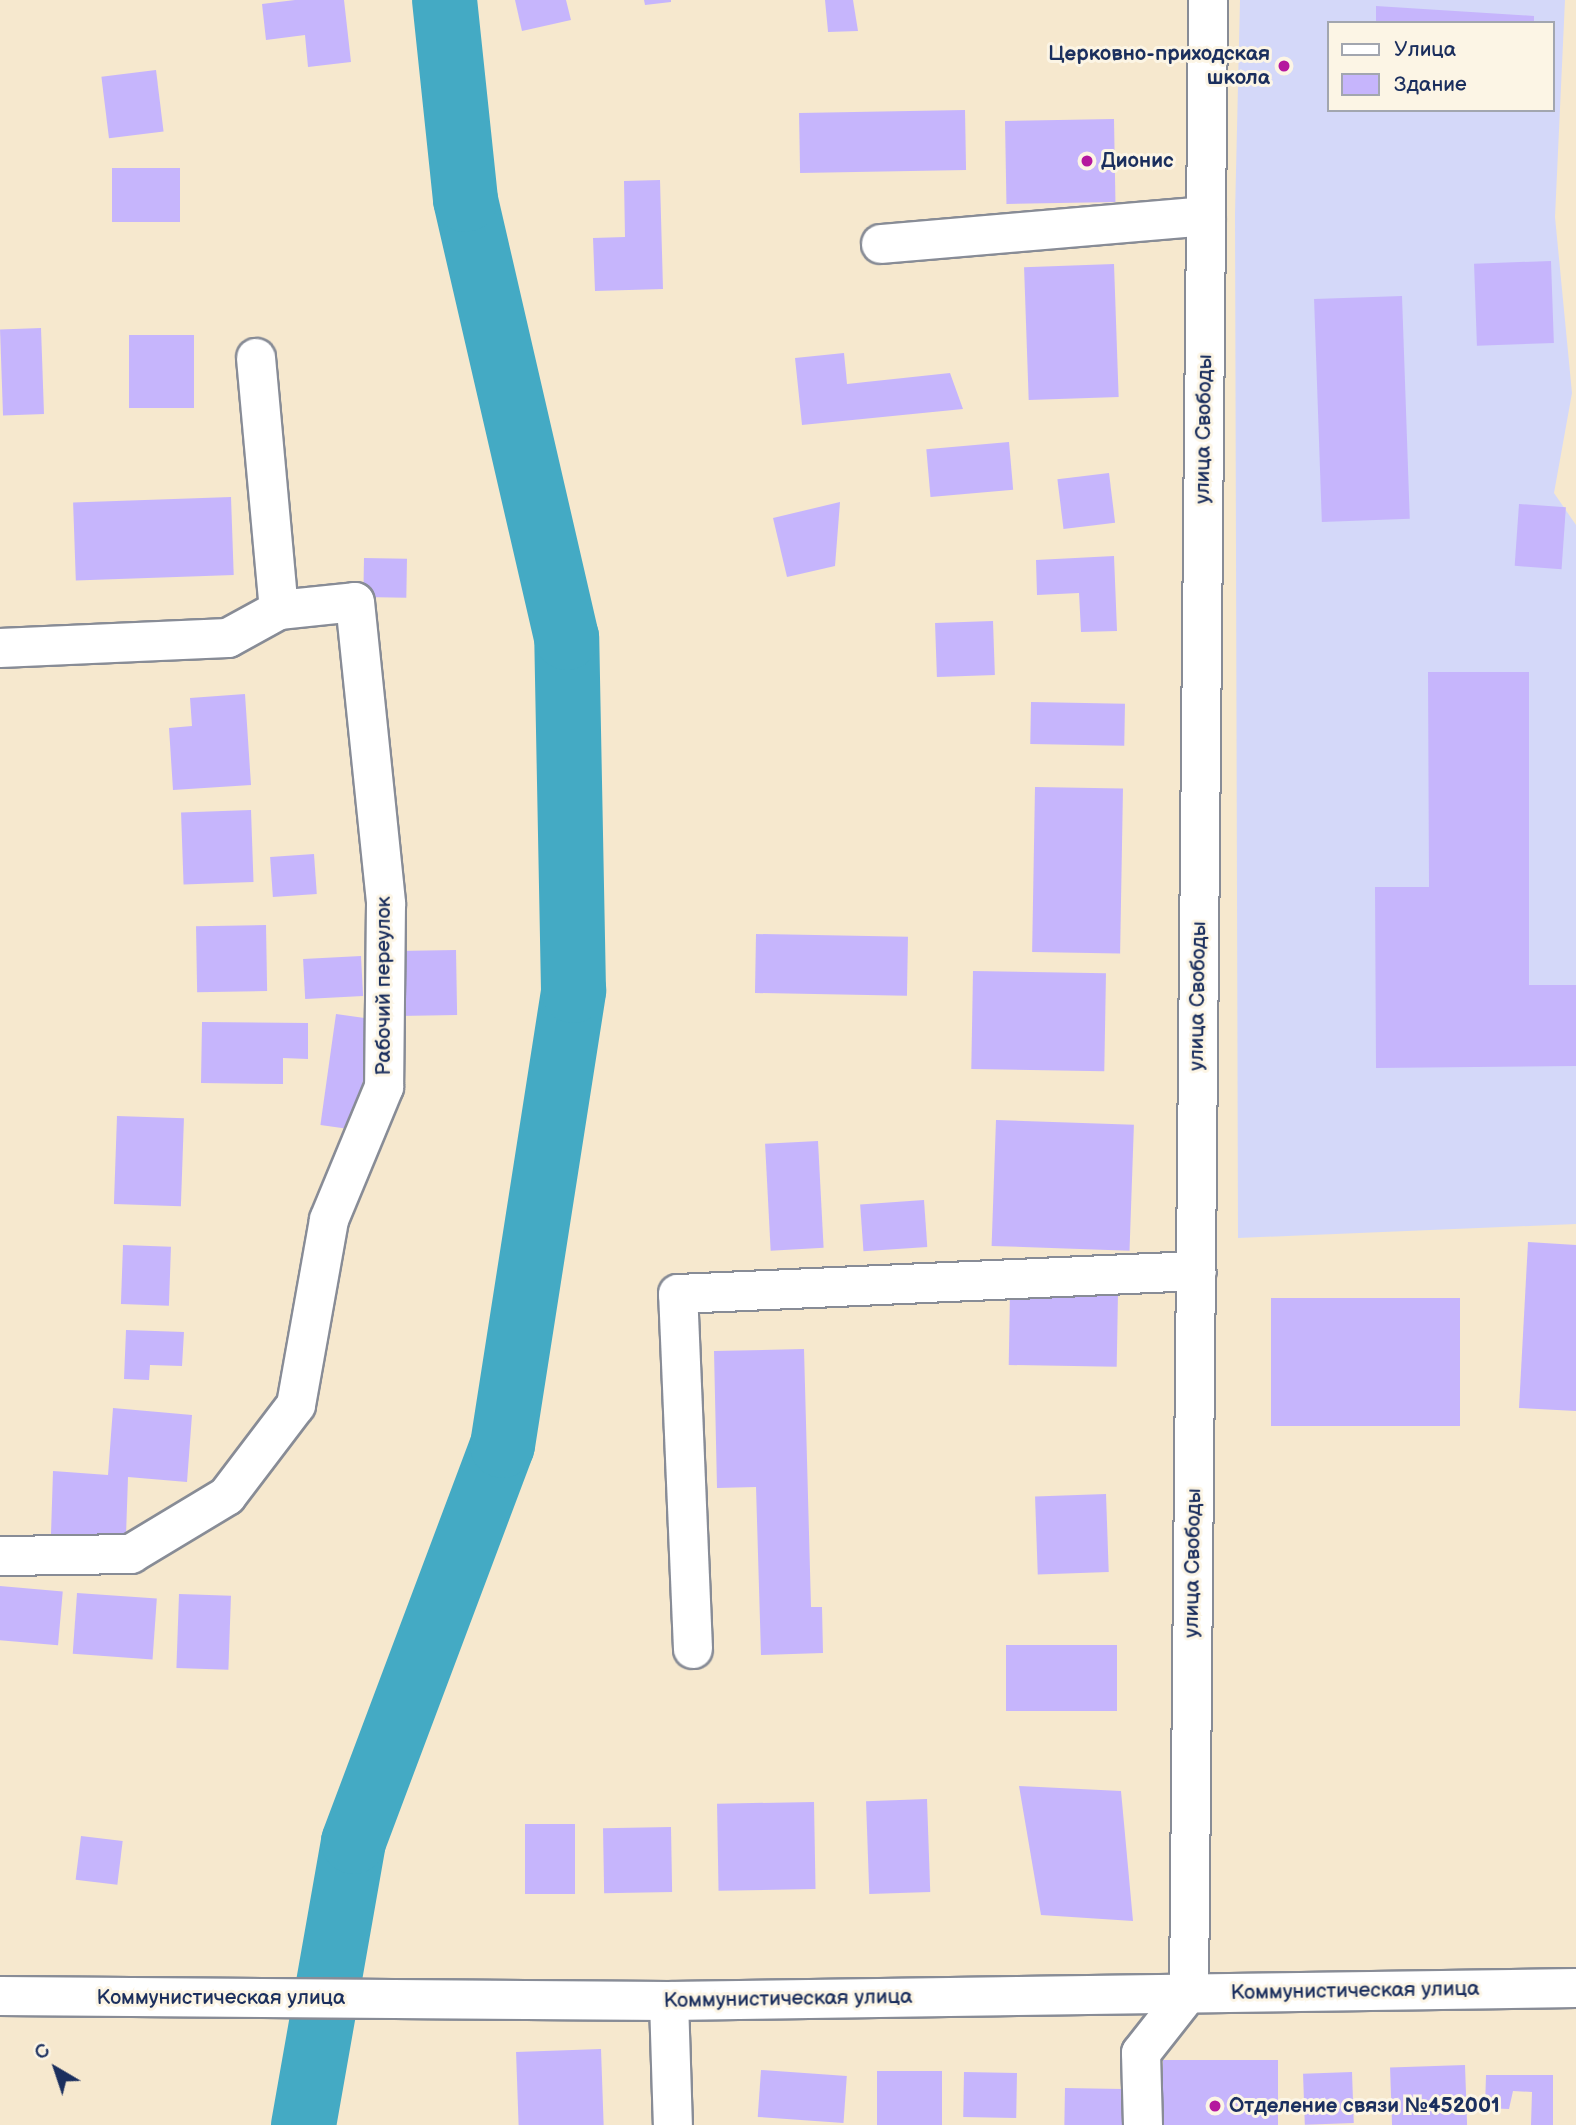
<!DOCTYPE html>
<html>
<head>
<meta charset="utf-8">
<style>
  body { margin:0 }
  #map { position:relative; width:1576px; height:2125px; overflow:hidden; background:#f6e8ce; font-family:"Balsamiq Sans",sans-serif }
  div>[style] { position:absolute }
  .built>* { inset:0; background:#d4d8f9 }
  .river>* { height:65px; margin:-32.5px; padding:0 32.5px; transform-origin:32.5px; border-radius:32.5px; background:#44aac4 }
  .building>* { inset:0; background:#c6b5fc; transform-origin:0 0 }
  .roads { filter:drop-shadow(2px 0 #888c96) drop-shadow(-2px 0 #888c96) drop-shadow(0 2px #888c96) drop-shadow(0 -2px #888c96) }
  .minor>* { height:38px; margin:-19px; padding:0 19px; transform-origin:19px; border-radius:19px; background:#fff }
  .dots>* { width:19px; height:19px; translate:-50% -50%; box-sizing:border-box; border:4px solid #fcf5e5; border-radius:50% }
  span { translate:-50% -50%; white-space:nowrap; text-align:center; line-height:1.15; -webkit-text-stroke:6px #fcf5e5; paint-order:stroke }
  .poi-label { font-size:21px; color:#1b2f5e; font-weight:700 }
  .right { translate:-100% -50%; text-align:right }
  .left { translate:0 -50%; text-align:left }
  .street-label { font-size:21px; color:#1b2f5e }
  .legend { position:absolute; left:1327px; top:21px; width:228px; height:91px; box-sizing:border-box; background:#fcf5e5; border:2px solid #a2a6af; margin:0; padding:9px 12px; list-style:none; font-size:21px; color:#1b2f5e }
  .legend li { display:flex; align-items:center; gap:14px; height:35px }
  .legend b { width:35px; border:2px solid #a2a6af }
  .north { position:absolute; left:21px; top:2034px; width:70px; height:70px; -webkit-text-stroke:5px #fcf5e5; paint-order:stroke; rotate:321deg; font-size:19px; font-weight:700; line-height:28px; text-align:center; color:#1b2f5e }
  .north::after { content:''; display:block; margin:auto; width:24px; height:32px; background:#1b2f5e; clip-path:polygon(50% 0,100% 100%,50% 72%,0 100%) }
</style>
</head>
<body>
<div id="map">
  <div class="built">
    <div style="clip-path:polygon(evenodd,1240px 0,1565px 0,1555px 217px,1572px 393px,1554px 493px,1576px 525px,1576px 1224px,1238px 1238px,1235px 214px,1240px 0,1329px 23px,1553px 23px,1553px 110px,1329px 110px,1329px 23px)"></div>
  </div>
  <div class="river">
    <div style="left:303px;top:2125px;width:288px;rotate:-80deg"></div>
    <div style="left:353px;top:1841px;width:423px;rotate:-69.4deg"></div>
    <div style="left:502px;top:1445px;width:461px;rotate:-81.1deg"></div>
    <div style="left:573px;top:990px;width:353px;rotate:-91.1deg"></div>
    <div style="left:566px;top:637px;width:449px;rotate:-103deg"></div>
    <div style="left:465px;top:199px;width:200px;rotate:-96deg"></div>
  </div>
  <div class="building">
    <div style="clip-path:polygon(295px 0,344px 0,351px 62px,308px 67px,305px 35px,266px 40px,262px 4px)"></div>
    <div style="clip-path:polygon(515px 0,566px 0,571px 20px,522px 31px)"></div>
    <div style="clip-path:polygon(644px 0,671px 0,671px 2px,645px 5px)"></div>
    <div style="clip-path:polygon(825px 0,853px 0,858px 31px,828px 32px)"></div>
    <div style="clip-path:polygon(1376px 6px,1534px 16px,1534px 23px,1376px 23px)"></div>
    <div style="left:156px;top:70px;width:62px;height:55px;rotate:83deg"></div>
    <div style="left:965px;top:110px;width:60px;height:166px;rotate:89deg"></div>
    <div style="left:1114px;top:119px;width:83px;height:109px;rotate:89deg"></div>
    <div style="left:180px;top:168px;width:54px;height:68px;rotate:90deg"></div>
    <div style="clip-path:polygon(660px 180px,663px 289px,595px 291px,593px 238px,625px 237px,624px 181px)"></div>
    <div style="left:1551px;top:261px;width:82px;height:77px;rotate:88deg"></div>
    <div style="left:1114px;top:264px;width:133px;height:90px;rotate:88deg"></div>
    <div style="left:1402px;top:296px;width:223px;height:88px;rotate:88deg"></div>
    <div style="left:41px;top:328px;width:86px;height:41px;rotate:88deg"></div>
    <div style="left:129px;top:335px;width:65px;height:73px"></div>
    <div style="clip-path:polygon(844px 353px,847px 384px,950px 373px,963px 409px,802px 425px,795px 358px)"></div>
    <div style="left:1009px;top:442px;width:48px;height:83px;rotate:85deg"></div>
    <div style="left:1109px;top:473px;width:50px;height:52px;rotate:83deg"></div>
    <div style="left:231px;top:497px;width:78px;height:158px;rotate:88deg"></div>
    <div style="clip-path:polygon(840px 502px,835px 566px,787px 577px,773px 518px)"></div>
    <div style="left:1519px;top:504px;width:47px;height:62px;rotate:4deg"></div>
    <div style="clip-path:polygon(1114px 556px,1117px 631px,1081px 632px,1079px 593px,1037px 595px,1036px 560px)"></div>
    <div style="left:364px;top:558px;width:43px;height:39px;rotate:1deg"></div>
    <div style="left:993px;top:621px;width:54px;height:58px;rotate:88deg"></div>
    <div style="clip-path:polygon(1428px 672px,1529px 672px,1529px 985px,1576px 985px,1576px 1066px,1376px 1068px,1375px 887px,1429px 887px)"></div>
    <div style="clip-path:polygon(245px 694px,251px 785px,173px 790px,169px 728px,192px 726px,190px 698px)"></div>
    <div style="left:1031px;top:702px;width:94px;height:42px;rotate:1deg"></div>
    <div style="left:1035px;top:787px;width:88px;height:165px;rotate:1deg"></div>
    <div style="left:251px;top:810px;width:72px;height:70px;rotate:88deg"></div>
    <div style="left:314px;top:854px;width:40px;height:44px;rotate:86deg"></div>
    <div style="left:266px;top:925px;width:66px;height:70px;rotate:89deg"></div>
    <div style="left:756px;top:934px;width:152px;height:59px;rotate:1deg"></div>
    <div style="left:456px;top:950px;width:65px;height:59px;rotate:89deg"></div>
    <div style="left:361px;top:956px;width:40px;height:58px;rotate:87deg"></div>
    <div style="left:973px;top:971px;width:133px;height:98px;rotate:1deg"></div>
    <div style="left:336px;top:1014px;width:36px;height:112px;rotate:8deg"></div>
    <div style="clip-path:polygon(202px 1022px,308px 1023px,308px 1059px,283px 1058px,283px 1084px,201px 1083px)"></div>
    <div style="left:117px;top:1116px;width:67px;height:88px;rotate:2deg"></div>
    <div style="left:996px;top:1120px;width:138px;height:126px;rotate:2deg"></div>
    <div style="left:818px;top:1141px;width:107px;height:53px;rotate:87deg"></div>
    <div style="left:924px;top:1200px;width:47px;height:64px;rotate:86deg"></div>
    <div style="clip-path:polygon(1528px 1242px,1576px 1245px,1576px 1411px,1519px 1408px)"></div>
    <div style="left:123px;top:1245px;width:48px;height:59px;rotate:2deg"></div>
    <div style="left:1010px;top:1291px;width:108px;height:74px;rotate:1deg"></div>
    <div style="left:1460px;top:1298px;width:128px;height:189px;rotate:90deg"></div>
    <div style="clip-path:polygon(126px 1330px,184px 1332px,182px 1366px,150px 1365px,149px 1380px,124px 1379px)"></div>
    <div style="clip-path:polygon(804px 1349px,811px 1607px,822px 1607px,823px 1653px,761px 1655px,756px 1487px,717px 1488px,714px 1351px)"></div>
    <div style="clip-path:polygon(113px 1408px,192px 1415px,187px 1482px,128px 1477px,126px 1536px,51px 1534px,53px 1471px,108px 1475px)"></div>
    <div style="left:1106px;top:1494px;width:78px;height:71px;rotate:88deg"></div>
    <div style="left:0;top:1586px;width:63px;height:54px;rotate:5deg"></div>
    <div style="left:77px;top:1593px;width:80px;height:61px;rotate:4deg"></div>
    <div style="left:179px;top:1594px;width:52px;height:74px;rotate:2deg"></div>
    <div style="left:1117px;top:1645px;width:66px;height:111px;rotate:90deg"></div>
    <div style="clip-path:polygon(1019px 1786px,1121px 1791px,1133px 1921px,1041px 1915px)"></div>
    <div style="left:927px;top:1799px;width:93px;height:61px;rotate:88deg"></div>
    <div style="left:814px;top:1802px;width:87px;height:97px;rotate:89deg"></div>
    <div style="left:575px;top:1824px;width:70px;height:50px;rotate:90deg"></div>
    <div style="left:671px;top:1827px;width:65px;height:68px;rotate:89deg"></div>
    <div style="left:81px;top:1836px;width:42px;height:44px;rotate:7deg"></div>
    <div style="left:601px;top:2049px;width:76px;height:85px;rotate:88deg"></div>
    <div style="left:1163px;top:2060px;width:115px;height:65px"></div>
    <div style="left:1465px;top:2065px;width:60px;height:75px;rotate:88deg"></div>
    <div style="left:761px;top:2070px;width:86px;height:47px;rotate:4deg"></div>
    <div style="left:877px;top:2071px;width:65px;height:54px"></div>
    <div style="left:964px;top:2072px;width:53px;height:45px;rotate:1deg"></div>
    <div style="left:1352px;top:2072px;width:51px;height:49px;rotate:88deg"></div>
    <div style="clip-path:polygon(1486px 2075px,1553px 2075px,1553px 2125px,1531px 2125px,1532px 2092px,1513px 2091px,1509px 2109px,1485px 2108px)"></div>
    <div style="left:1065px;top:2088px;width:58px;height:37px;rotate:1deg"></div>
  </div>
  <div class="roads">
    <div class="minor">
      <div style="left:881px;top:244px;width:326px;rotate:-4.9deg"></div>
      <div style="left:256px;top:358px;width:253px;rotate:84.8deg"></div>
      <div style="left:0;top:648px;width:228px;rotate:-2.5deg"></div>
      <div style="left:228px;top:638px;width:58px;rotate:-28.8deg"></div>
      <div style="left:279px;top:610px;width:76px;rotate:-6deg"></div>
      <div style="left:355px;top:602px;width:304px;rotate:84.1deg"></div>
      <div style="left:386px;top:904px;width:183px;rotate:90.6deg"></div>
      <div style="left:384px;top:1087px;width:144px;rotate:112.5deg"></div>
      <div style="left:329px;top:1220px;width:188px;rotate:100.1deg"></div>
      <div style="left:296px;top:1405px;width:114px;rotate:127.2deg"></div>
      <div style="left:227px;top:1496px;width:112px;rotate:148.9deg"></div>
      <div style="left:131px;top:1554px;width:131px;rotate:179.1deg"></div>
      <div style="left:693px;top:1649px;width:355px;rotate:-92.4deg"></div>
      <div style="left:678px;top:1294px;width:519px;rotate:-2.54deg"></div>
      <div style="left:0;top:1996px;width:669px;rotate:0.43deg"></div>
      <div style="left:669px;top:2001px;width:907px;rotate:-0.82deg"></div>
      <div style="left:669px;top:2001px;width:124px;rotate:88.2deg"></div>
      <div style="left:1143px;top:2125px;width:72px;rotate:-91.6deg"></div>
      <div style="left:1141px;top:2053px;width:78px;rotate:-51.8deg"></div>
      <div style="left:1189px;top:1992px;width:1992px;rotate:-89.45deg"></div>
    </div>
  </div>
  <div class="dots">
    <div style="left:1284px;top:66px;background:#b5179e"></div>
    <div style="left:1087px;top:161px;background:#b5179e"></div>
    <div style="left:1215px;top:2106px;background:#b5179e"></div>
  </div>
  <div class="poi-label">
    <span class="right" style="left:1270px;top:66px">Церковно-приходская<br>школа</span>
    <span class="left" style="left:1101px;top:161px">Дионис</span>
    <span class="left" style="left:1229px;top:2106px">Отделение связи №452001</span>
  </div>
  <div class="street-label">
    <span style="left:1204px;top:429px;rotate:-89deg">улица Свободы</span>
    <span style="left:384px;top:986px;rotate:-90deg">Рабочий переулок</span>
    <span style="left:1198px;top:996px;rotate:-89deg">улица Свободы</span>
    <span style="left:1193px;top:1563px;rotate:-89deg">улица Свободы</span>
    <span style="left:1355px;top:1991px;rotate:-1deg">Коммунистическая улица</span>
    <span style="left:221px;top:1998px">Коммунистическая улица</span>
    <span style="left:788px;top:1999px;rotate:-1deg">Коммунистическая улица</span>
  </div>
  <ul class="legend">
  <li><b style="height:9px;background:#fff"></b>Улица</li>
  <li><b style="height:19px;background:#c6b5fc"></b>Здание</li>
  </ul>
  <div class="north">С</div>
</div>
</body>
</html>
